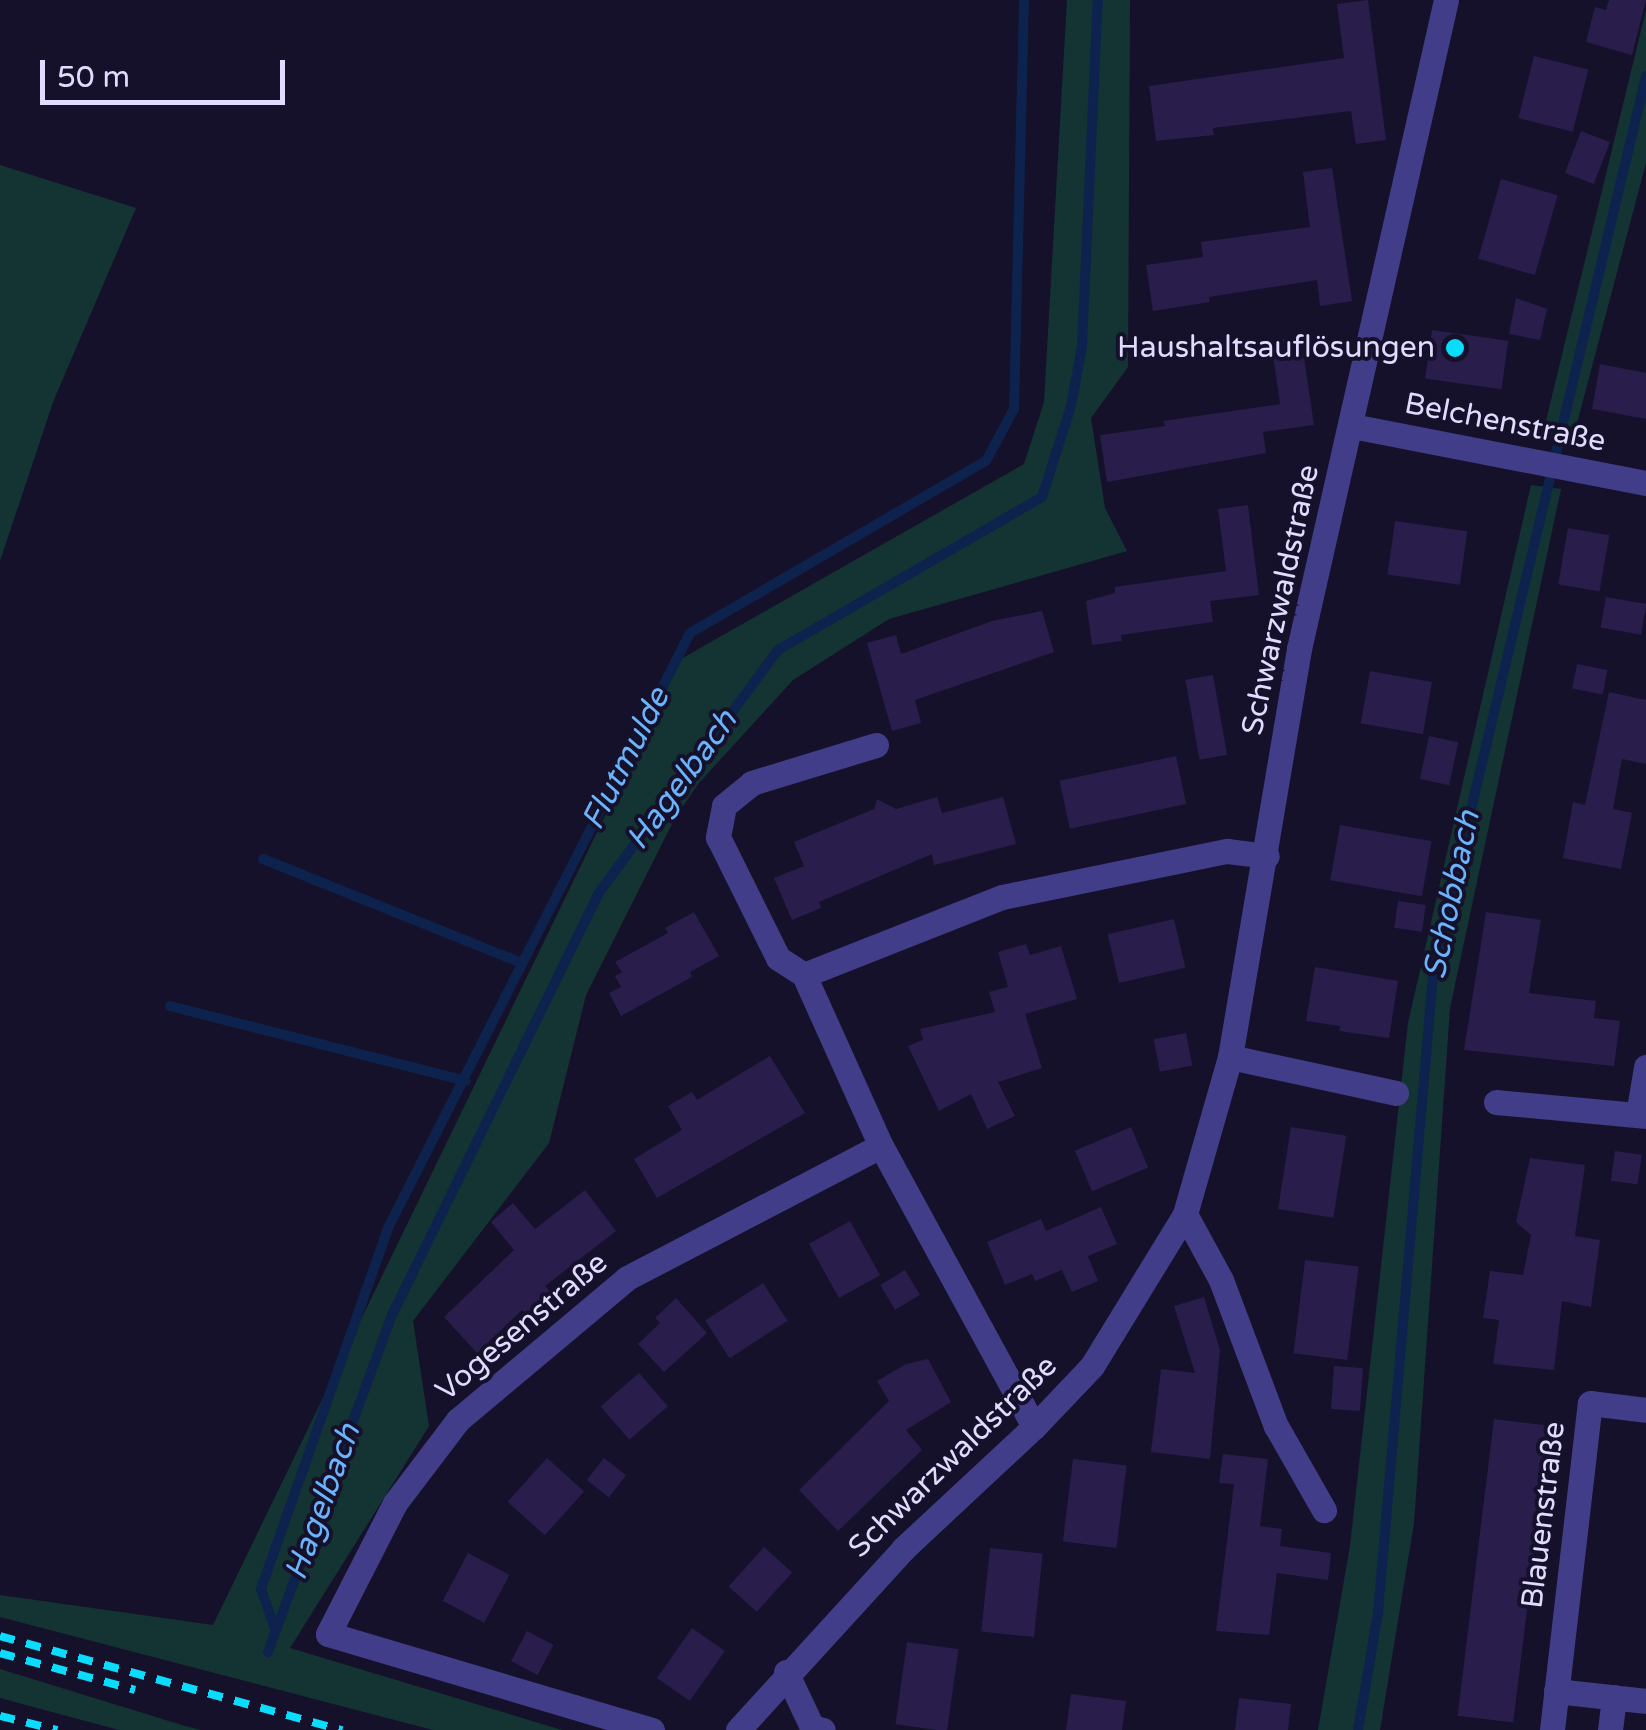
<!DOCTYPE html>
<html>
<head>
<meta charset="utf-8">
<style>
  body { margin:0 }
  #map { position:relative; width:1646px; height:1730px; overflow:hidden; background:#16112a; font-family:"Varela Round",sans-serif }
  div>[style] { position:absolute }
  .green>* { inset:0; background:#143434 }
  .stream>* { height:10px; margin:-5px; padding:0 5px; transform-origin:5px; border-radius:5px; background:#0d234d }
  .building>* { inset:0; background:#281d4b; transform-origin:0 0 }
  .street>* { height:25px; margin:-12.5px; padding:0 12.5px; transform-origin:12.5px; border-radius:12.5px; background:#423d89 }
  .rail>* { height:8px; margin-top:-4px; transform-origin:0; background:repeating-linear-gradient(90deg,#09dcfd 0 15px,transparent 0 27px) }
  .dots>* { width:28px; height:28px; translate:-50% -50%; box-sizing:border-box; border:5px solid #16112a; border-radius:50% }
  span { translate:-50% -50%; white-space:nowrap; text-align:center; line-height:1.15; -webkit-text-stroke:8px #16112a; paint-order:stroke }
  .poi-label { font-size:30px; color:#e0dbff }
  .right { translate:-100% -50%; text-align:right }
  .street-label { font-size:30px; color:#e0dbff }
  .water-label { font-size:32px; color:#6ab4fe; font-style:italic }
  .scale { position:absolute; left:40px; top:60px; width:245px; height:45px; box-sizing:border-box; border:5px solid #e0dbff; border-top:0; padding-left:12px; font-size:30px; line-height:35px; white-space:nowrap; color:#e0dbff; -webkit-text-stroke:8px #16112a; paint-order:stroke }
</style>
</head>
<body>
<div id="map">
  <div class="green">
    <div style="clip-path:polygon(1067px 0,1130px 0,1128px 367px,1091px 418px,1105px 508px,1127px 551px,889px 619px,793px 680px,698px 784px,675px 818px,586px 995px,549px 1143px,413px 1321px,429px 1426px,290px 1648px,562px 1730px,433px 1730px,0 1617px,0 1595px,213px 1625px,681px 659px,1024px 464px,1044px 402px)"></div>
    <div style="clip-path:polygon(1646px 10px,1646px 163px,1572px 442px,1542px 437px)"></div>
    <div style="clip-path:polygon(0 165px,136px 208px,53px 402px,0 561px)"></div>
    <div style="clip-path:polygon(1531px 485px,1561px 489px,1450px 1008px,1414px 1523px,1380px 1730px,1318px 1730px,1350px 1546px,1408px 1023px)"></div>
    <div style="clip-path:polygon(0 1669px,185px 1726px,201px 1730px,119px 1730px,0 1698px)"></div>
  </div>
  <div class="stream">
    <div style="left:263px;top:859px;width:279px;rotate:21.9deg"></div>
    <div style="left:170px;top:1006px;width:305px;rotate:14.2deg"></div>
    <div style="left:275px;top:1629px;width:42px;rotate:-109.3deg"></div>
    <div style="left:261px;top:1589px;width:383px;rotate:-70.6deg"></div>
    <div style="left:388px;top:1228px;width:667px;rotate:-63.09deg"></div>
    <div style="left:690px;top:633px;width:342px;rotate:-30.2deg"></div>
    <div style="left:986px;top:461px;width:59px;rotate:-61.7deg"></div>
    <div style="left:1014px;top:409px;width:409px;rotate:-88.6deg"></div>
    <div style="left:268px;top:1652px;width:361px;rotate:-69.8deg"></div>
    <div style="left:393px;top:1313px;width:466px;rotate:-63.9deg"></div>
    <div style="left:598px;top:894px;width:303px;rotate:-53.6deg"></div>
    <div style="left:778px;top:650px;width:305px;rotate:-30.1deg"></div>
    <div style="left:1042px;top:497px;width:96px;rotate:-72.3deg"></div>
    <div style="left:1071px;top:406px;width:61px;rotate:-79.6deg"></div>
    <div style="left:1082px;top:346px;width:346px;rotate:-87.4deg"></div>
    <div style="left:1358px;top:1730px;width:119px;rotate:-80.3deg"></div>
    <div style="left:1378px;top:1613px;width:651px;rotate:-85.07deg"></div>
    <div style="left:1434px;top:964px;width:913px;rotate:-76.57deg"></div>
  </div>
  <div class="building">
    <div style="clip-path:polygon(1368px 0,1386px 140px,1356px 144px,1351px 111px,1213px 128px,1214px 135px,1156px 141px,1149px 86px,1344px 58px,1337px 4px)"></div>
    <div style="clip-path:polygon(1609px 0,1646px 0,1632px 55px,1586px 42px,1595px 7px,1606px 10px)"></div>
    <div style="left:1534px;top:56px;width:56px;height:64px;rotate:14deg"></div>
    <div style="left:1581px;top:131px;width:31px;height:45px;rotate:21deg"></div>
    <div style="clip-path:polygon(1332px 168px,1352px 301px,1320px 306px,1317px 280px,1209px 297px,1210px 302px,1153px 311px,1146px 265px,1203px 257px,1201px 242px,1310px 227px,1303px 172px)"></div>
    <div style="left:1501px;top:179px;width:59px;height:83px;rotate:16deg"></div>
    <div style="clip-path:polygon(1516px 298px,1547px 309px,1540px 340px,1509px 334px)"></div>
    <div style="left:1432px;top:330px;width:77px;height:49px;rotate:8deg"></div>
    <div style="clip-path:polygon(1301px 337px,1314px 425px,1263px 432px,1266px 453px,1107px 482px,1100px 435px,1165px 426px,1163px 421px,1280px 404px,1271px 341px)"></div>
    <div style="clip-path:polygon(1600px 364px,1646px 373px,1646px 419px,1592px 409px)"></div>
    <div style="clip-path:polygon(1248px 505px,1259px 595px,1210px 601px,1213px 622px,1121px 635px,1122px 641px,1092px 645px,1086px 601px,1115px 593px,1115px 587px,1226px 571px,1218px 509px)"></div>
    <div style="left:1395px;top:521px;width:73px;height:54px;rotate:8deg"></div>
    <div style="left:1568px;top:528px;width:42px;height:57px;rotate:10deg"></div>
    <div style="left:1606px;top:597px;width:41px;height:31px;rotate:10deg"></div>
    <div style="clip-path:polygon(1042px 611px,1054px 652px,915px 700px,921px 723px,892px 731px,867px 643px,896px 635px,901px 654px,992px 621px)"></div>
    <div style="left:1577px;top:664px;width:31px;height:25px;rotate:11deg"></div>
    <div style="left:1370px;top:671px;width:63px;height:53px;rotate:10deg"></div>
    <div style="left:1213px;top:675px;width:81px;height:28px;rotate:80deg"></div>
    <div style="clip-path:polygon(1609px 692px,1646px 700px,1646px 764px,1622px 759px,1613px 809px,1632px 813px,1621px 869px,1563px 858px,1573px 802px,1585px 805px)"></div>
    <div style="left:1429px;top:736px;width:30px;height:44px;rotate:12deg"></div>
    <div style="left:1176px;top:756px;width:49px;height:119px;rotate:78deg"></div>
    <div style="clip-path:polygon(937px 797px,942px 813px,1003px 797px,1016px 844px,934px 865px,932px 854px,819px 902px,821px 908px,792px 920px,774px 878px,804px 866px,794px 842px,874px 809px,877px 799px,896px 809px)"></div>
    <div style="left:1340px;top:825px;width:93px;height:56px;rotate:10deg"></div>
    <div style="left:1398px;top:901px;width:28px;height:27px;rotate:8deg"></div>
    <div style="clip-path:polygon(694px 912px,719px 956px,690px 972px,692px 977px,621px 1016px,609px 993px,621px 987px,615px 976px,622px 972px,615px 962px,668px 933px,665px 928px)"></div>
    <div style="clip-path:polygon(1486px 912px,1541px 920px,1529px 993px,1596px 1001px,1594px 1018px,1620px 1021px,1614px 1066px,1464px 1050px)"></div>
    <div style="left:1174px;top:919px;width:50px;height:68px;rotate:77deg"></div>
    <div style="clip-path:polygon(1026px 944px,1030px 955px,1061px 946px,1077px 999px,1025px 1014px,1042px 1068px,998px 1082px,1015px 1116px,987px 1129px,971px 1094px,939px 1111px,908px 1046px,923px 1040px,920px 1029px,995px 1012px,989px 992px,1008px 987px,998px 952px)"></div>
    <div style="clip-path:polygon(1315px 967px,1398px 981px,1389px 1038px,1339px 1031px,1340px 1026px,1306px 1021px)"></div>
    <div style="left:1186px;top:1033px;width:33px;height:33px;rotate:79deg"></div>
    <div style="clip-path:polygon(770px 1056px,805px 1113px,657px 1198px,634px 1159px,682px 1130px,668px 1106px,692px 1092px,697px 1100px)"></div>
    <div style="left:1131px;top:1127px;width:44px;height:61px;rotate:67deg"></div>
    <div style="left:1291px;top:1127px;width:56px;height:83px;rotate:9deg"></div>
    <div style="left:1615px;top:1151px;width:27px;height:30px;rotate:8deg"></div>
    <div style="clip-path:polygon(1530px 1158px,1585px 1165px,1575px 1236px,1600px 1240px,1591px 1307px,1562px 1301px,1554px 1370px,1493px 1364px,1499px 1320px,1483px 1318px,1490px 1271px,1523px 1275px,1531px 1235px,1516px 1222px)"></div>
    <div style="clip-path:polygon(585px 1190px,616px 1231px,545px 1286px,551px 1293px,528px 1316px,522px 1310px,477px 1353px,444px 1317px,514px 1250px,491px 1222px,513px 1203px,535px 1229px)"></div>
    <div style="clip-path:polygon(1101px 1207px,1117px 1244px,1088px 1256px,1098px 1281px,1072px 1292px,1062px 1270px,1035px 1281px,1032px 1274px,1005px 1285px,987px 1242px,1041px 1219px,1046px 1231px)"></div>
    <div style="left:850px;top:1221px;width:62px;height:47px;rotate:61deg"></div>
    <div style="left:1305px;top:1260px;width:54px;height:94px;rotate:7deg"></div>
    <div style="left:905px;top:1270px;width:29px;height:29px;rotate:59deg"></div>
    <div style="left:763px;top:1283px;width:45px;height:69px;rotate:57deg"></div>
    <div style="clip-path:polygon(1204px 1297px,1220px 1350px,1210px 1459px,1151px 1452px,1161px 1369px,1195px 1373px,1174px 1306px)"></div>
    <div style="clip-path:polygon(676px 1298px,707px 1333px,664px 1372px,638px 1344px,660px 1323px,655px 1318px)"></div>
    <div style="clip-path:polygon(928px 1359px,951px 1402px,906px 1430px,922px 1450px,838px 1531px,799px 1490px,889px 1401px,877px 1381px,906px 1364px)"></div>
    <div style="left:1334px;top:1366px;width:29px;height:43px;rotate:4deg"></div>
    <div style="left:639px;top:1373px;width:44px;height:51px;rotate:49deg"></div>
    <div style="left:1494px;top:1419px;width:56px;height:299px;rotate:7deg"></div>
    <div style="clip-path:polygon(1223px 1454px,1268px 1459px,1260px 1526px,1282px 1529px,1280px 1546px,1331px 1553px,1328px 1580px,1277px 1573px,1269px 1635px,1216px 1631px,1234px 1484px,1219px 1483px)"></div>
    <div style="left:547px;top:1458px;width:50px;height:59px;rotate:42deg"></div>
    <div style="left:604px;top:1458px;width:28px;height:28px;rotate:38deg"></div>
    <div style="left:1073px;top:1459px;width:54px;height:83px;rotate:7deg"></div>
    <div style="left:764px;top:1547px;width:38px;height:53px;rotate:42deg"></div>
    <div style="left:990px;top:1548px;width:53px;height:84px;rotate:6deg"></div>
    <div style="left:468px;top:1553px;width:47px;height:54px;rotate:28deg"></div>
    <div style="left:692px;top:1628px;width:40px;height:61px;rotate:35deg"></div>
    <div style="left:527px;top:1631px;width:30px;height:34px;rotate:28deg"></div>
    <div style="left:907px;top:1642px;width:52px;height:83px;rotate:8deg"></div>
    <div style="clip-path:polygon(1071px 1694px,1126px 1701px,1122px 1730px,1066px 1730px)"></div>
    <div style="clip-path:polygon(1239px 1698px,1291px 1704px,1288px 1730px,1235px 1730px)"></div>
  </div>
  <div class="street">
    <div style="left:1352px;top:426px;width:299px;rotate:11deg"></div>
    <div style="left:876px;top:745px;width:130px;rotate:163deg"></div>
    <div style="left:752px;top:783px;width:36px;rotate:141deg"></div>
    <div style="left:724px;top:806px;width:32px;rotate:101deg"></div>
    <div style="left:718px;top:837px;width:135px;rotate:63.6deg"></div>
    <div style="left:778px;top:958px;width:31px;rotate:33deg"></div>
    <div style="left:804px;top:975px;width:188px;rotate:65.8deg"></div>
    <div style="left:881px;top:1146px;width:320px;rotate:61.4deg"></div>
    <div style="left:804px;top:975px;width:213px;rotate:-21.5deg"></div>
    <div style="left:1002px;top:897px;width:230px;rotate:-11.6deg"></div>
    <div style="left:1227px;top:851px;width:40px;rotate:7.1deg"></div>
    <div style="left:1230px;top:1057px;width:170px;rotate:12.2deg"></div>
    <div style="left:1496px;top:1102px;width:151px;rotate:5.3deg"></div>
    <div style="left:1638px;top:1115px;width:49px;rotate:-80.5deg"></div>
    <div style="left:1185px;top:1214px;width:75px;rotate:61.4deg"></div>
    <div style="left:1221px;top:1280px;width:156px;rotate:69.4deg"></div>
    <div style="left:1276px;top:1426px;width:97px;rotate:60.3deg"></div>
    <div style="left:786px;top:1672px;width:61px;rotate:64.7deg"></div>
    <div style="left:812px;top:1727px;width:11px;rotate:15deg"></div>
    <div style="left:1556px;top:1691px;width:91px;rotate:6.3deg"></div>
    <div style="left:652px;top:1730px;width:338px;rotate:-163.5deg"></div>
    <div style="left:328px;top:1634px;width:147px;rotate:-62.9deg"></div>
    <div style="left:395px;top:1503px;width:104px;rotate:-52.8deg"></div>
    <div style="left:458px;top:1420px;width:221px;rotate:-40deg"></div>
    <div style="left:627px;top:1278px;width:286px;rotate:-27.5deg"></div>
    <div style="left:738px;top:1730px;width:245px;rotate:-47.6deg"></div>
    <div style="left:903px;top:1549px;width:179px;rotate:-43deg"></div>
    <div style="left:1034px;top:1427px;width:84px;rotate:-46.4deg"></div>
    <div style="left:1092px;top:1366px;width:178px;rotate:-58.5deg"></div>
    <div style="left:1185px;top:1214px;width:163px;rotate:-74deg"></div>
    <div style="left:1230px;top:1057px;width:414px;rotate:-80.4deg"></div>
    <div style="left:1299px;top:649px;width:665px;rotate:-77.24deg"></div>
    <div style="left:1552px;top:1730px;width:329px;rotate:-83.4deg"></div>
    <div style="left:1590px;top:1403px;width:56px;rotate:7.1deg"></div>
    <div style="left:1610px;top:1730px;width:33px;rotate:-83deg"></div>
  </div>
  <div class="rail">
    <div style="left:0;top:1636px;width:355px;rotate:15.4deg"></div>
    <div style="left:0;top:1653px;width:140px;rotate:15.3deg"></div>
    <div style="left:0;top:1716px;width:59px;rotate:13.8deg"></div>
  </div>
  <div class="dots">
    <div style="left:1455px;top:348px;background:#09dcfd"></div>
  </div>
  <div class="poi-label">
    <span class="right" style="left:1435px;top:348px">Haushaltsauflösungen</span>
  </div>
  <div class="street-label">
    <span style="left:1505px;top:423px;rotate:11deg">Belchenstraße</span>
    <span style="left:1281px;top:600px;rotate:-78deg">Schwarzwaldstraße</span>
    <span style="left:522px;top:1327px;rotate:-40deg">Vogesenstraße</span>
    <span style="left:953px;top:1457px;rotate:-44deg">Schwarzwaldstraße</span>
    <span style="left:1544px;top:1515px;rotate:-83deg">Blauenstraße</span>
  </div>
  <div class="water-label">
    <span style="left:626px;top:759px;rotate:-63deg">Flutmulde</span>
    <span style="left:682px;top:780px;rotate:-54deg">Hagelbach</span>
    <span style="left:1452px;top:895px;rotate:-78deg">Schobbach</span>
    <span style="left:323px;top:1502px;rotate:-70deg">Hagelbach</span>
  </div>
  <div class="scale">50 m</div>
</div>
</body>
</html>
